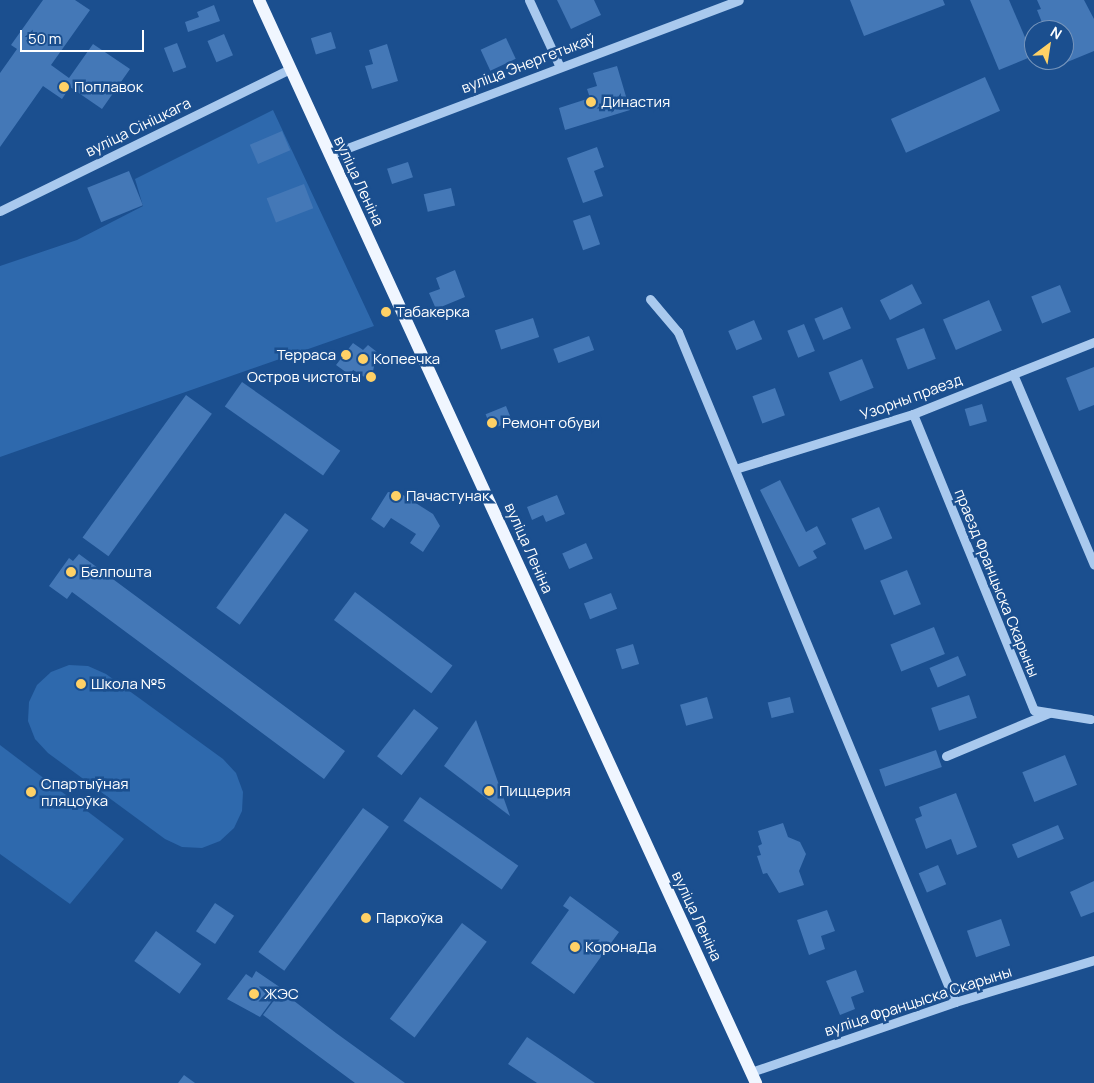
<!DOCTYPE html>
<html>
<head>
<meta charset="utf-8">
<style>
  body { margin:0 }
  #map { position:relative; width:1094px; height:1083px; overflow:hidden; background:#1b4f8f; font-family:Manrope,sans-serif }
  div>[style] { position:absolute }
  .green>* { inset:0; background:#2e69ad }
  .building>* { inset:0; background:#4478b7; transform-origin:0 0 }
  .minor>* { height:9px; margin:-4.5px; padding:0 4.5px; transform-origin:4.5px; border-radius:4.5px; background:#a9c9ee }
  .major>* { height:12px; margin:-6px; padding:0 6px; transform-origin:6px; border-radius:6px; background:#f0f6ff }
  .dots>* { width:14px; height:14px; translate:-50% -50%; box-sizing:border-box; border:2px solid #1b4f8f; border-radius:50% }
  span { translate:-50% -50%; white-space:nowrap; text-align:center; line-height:1.15; -webkit-text-stroke:5px #1b4f8f; paint-order:stroke }
  .street-label { font-size:15px; color:#fff }
  .poi-label { font-size:15px; color:#fff }
  .left { translate:0 -50%; text-align:left }
  .right { translate:-100% -50%; text-align:right }
  .north { position:absolute; left:1024px; top:20px; width:50px; height:50px; box-sizing:border-box; background:#1b4f8f; border:1px solid #7695bc; border-radius:50%; rotate:31deg; font-size:14px; font-weight:700; line-height:20px; text-align:center; color:#fff }
  .north::after { content:''; display:block; margin:auto; width:18px; height:22px; background:#ffd166; clip-path:polygon(50% 0,100% 100%,50% 72%,0 100%) }
  .scale { position:absolute; left:20px; top:30px; width:124px; height:22px; box-sizing:border-box; border:2px solid #fff; border-top:0; padding-left:6px; font-size:15px; line-height:18px; white-space:nowrap; color:#fff; -webkit-text-stroke:4px #1b4f8f; paint-order:stroke }
</style>
</head>
<body>
<div id="map">
  <div class="green">
    <div style="clip-path:polygon(273px 110px,374px 326px,0 457px,0 266px,77px 240px,143px 206px,135px 179px)"></div>
    <div style="clip-path:polygon(69px 665px,88px 666px,106px 674px,223px 759px,236px 773px,243px 792px,242px 811px,234px 828px,220px 841px,202px 848px,182px 847px,165px 839px,48px 753px,35px 739px,28px 721px,29px 702px,37px 685px,51px 672px)"></div>
    <div style="clip-path:polygon(0 745px,124px 839px,70px 904px,0 854px)"></div>
  </div>
  <div class="building">
    <div style="clip-path:polygon(43px 0,75px 0,90px 10px,51px 65px,69px 78px,93px 44px,130px 69px,102px 109px,70px 87px,62px 99px,43px 86px,0 147px,0 73px,17px 49px,11px 45px)"></div>
    <div style="clip-path:polygon(557px 0,594px 0,601px 15px,571px 29px)"></div>
    <div style="clip-path:polygon(850px 0,943px 0,945px 5px,864px 36px)"></div>
    <div style="clip-path:polygon(970px 0,1009px 0,1033px 56px,999px 70px)"></div>
    <div style="clip-path:polygon(1037px 0,1084px 0,1094px 19px,1094px 51px,1060px 65px,1058px 60px,1064px 60px,1064px 30px,1045px 30px,1037px 10px,1041px 9px)"></div>
    <div style="clip-path:polygon(214px 5px,220px 21px,188px 32px,185px 22px,199px 17px,197px 12px)"></div>
    <div style="left:331px;top:32px;width:17px;height:21px;rotate:73deg"></div>
    <div style="left:224px;top:34px;width:23px;height:18px;rotate:67deg"></div>
    <div style="left:506px;top:38px;width:23px;height:28px;rotate:65deg"></div>
    <div style="left:177px;top:43px;width:26px;height:14px;rotate:69deg"></div>
    <div style="clip-path:polygon(387px 44px,398px 81px,372px 89px,365px 66px,373px 64px,369px 50px)"></div>
    <div style="clip-path:polygon(617px 66px,630px 110px,565px 130px,559px 108px,590px 98px,587px 89px,597px 86px,593px 73px)"></div>
    <div style="left:985px;top:77px;width:37px;height:103px;rotate:66deg"></div>
    <div style="left:282px;top:131px;width:21px;height:35px;rotate:67deg"></div>
    <div style="clip-path:polygon(597px 147px,604px 167px,594px 171px,603px 196px,583px 203px,567px 158px)"></div>
    <div style="left:408px;top:162px;width:16px;height:22px;rotate:72deg"></div>
    <div style="left:129px;top:171px;width:37px;height:45px;rotate:68deg"></div>
    <div style="left:304px;top:184px;width:26px;height:40px;rotate:69deg"></div>
    <div style="left:451px;top:188px;width:18px;height:28px;rotate:77deg"></div>
    <div style="left:590px;top:215px;width:31px;height:18px;rotate:71deg"></div>
    <div style="clip-path:polygon(455px 270px,465px 297px,436px 309px,429px 293px,440px 289px,436px 278px)"></div>
    <div style="left:912px;top:284px;width:22px;height:36px;rotate:63deg"></div>
    <div style="left:1060px;top:285px;width:29px;height:31px;rotate:68deg"></div>
    <div style="left:989px;top:300px;width:33px;height:50px;rotate:67deg"></div>
    <div style="left:842px;top:307px;width:23px;height:30px;rotate:67deg"></div>
    <div style="left:533px;top:318px;width:20px;height:40px;rotate:72deg"></div>
    <div style="left:754px;top:320px;width:21px;height:28px;rotate:67deg"></div>
    <div style="left:804px;top:324px;width:29px;height:18px;rotate:68deg"></div>
    <div style="left:924px;top:328px;width:33px;height:30px;rotate:69deg"></div>
    <div style="left:589px;top:336px;width:15px;height:38px;rotate:70deg"></div>
    <div style="clip-path:polygon(353px 343px,363px 350px,368px 345px,377px 352px,371px 381px,353px 370px,350px 375px,336px 365px)"></div>
    <div style="left:862px;top:359px;width:31px;height:36px;rotate:68deg"></div>
    <div style="clip-path:polygon(1094px 367px,1094px 405px,1079px 411px,1066px 378px)"></div>
    <div style="left:242px;top:382px;width:120px;height:30px;rotate:35deg"></div>
    <div style="left:775px;top:388px;width:29px;height:24px;rotate:70deg"></div>
    <div style="left:186px;top:395px;width:32px;height:176px;rotate:36deg"></div>
    <div style="left:982px;top:404px;width:18px;height:18px;rotate:74deg"></div>
    <div style="left:506px;top:406px;width:16px;height:22px;rotate:68deg"></div>
    <div style="clip-path:polygon(780px 480px,806px 532px,817px 526px,826px 544px,813px 551px,817px 558px,799px 567px,760px 490px)"></div>
    <div style="clip-path:polygon(388px 492px,403px 495px,433px 514px,440px 526px,423px 552px,410px 543px,416px 534px,391px 518px,384px 528px,371px 519px)"></div>
    <div style="clip-path:polygon(557px 495px,565px 514px,546px 522px,543px 515px,532px 520px,527px 507px)"></div>
    <div style="left:879px;top:507px;width:34px;height:30px;rotate:67deg"></div>
    <div style="left:285px;top:513px;width:29px;height:117px;rotate:36deg"></div>
    <div style="left:586px;top:543px;width:17px;height:26px;rotate:66deg"></div>
    <div style="clip-path:polygon(79px 554px,345px 751px,324px 779px,72px 592px,67px 599px,49px 586px,69px 558px,73px 561px)"></div>
    <div style="left:907px;top:570px;width:37px;height:29px;rotate:68deg"></div>
    <div style="left:355px;top:592px;width:122px;height:35px;rotate:37deg"></div>
    <div style="left:611px;top:593px;width:17px;height:29px;rotate:69deg"></div>
    <div style="left:934px;top:627px;width:29px;height:47px;rotate:68deg"></div>
    <div style="left:633px;top:644px;width:21px;height:18px;rotate:73deg"></div>
    <div style="left:958px;top:656px;width:21px;height:31px;rotate:67deg"></div>
    <div style="left:969px;top:695px;width:24px;height:40px;rotate:71deg"></div>
    <div style="left:707px;top:697px;width:22px;height:28px;rotate:74deg"></div>
    <div style="left:790px;top:697px;width:16px;height:23px;rotate:76deg"></div>
    <div style="left:414px;top:709px;width:31px;height:60px;rotate:38deg"></div>
    <div style="clip-path:polygon(476px 720px,510px 816px,444px 766px)"></div>
    <div style="left:936px;top:750px;width:18px;height:60px;rotate:71deg"></div>
    <div style="left:1065px;top:755px;width:32px;height:46px;rotate:68deg"></div>
    <div style="clip-path:polygon(956px 793px,977px 847px,957px 855px,951px 839px,926px 849px,915px 819px,922px 816px,919px 807px)"></div>
    <div style="left:420px;top:797px;width:120px;height:29px;rotate:35deg"></div>
    <div style="left:363px;top:808px;width:32px;height:178px;rotate:36deg"></div>
    <div style="clip-path:polygon(783px 823px,788px 837px,800px 842px,806px 854px,799px 871px,804px 885px,779px 893px,767px 873px,763px 874px,757px 856px,761px 855px,758px 846px,762px 844px,758px 831px)"></div>
    <div style="left:1058px;top:825px;width:15px;height:50px;rotate:67deg"></div>
    <div style="left:938px;top:865px;width:21px;height:21px;rotate:67deg"></div>
    <div style="clip-path:polygon(1094px 881px,1094px 912px,1081px 917px,1070px 892px)"></div>
    <div style="clip-path:polygon(570px 896px,619px 932px,574px 994px,531px 963px,569px 910px,563px 906px)"></div>
    <div style="left:215px;top:903px;width:23px;height:34px;rotate:34deg"></div>
    <div style="clip-path:polygon(827px 910px,835px 931px,821px 936px,825px 949px,809px 955px,797px 920px)"></div>
    <div style="left:1001px;top:919px;width:28px;height:36px;rotate:71deg"></div>
    <div style="left:462px;top:923px;width:31px;height:120px;rotate:37deg"></div>
    <div style="left:156px;top:931px;width:56px;height:37px;rotate:36deg"></div>
    <div style="clip-path:polygon(856px 970px,864px 992px,851px 997px,855px 1009px,840px 1015px,826px 981px)"></div>
    <div style="clip-path:polygon(256px 971px,281px 988px,260px 1017px,227px 999px,246px 974px,252px 978px)"></div>
    <div style="clip-path:polygon(281px 991px,336px 1033px,405px 1083px,355px 1083px,263px 1015px)"></div>
    <div style="clip-path:polygon(527px 1037px,548px 1051px,595px 1083px,537px 1083px,508px 1064px)"></div>
    <div style="clip-path:polygon(184px 1075px,195px 1083px,178px 1083px)"></div>
  </div>
  <div class="minor">
    <div style="left:529px;top:0;width:72px;rotate:65.2deg"></div>
    <div style="left:329px;top:155px;width:438px;rotate:-20.7deg"></div>
    <div style="left:0;top:211px;width:323px;rotate:-26.1deg"></div>
    <div style="left:650px;top:299px;width:43px;rotate:49.7deg"></div>
    <div style="left:678px;top:332px;width:725px;rotate:67.54deg"></div>
    <div style="left:1013px;top:374px;width:207px;rotate:67deg"></div>
    <div style="left:913px;top:414px;width:320px;rotate:67.8deg"></div>
    <div style="left:1034px;top:710px;width:57px;rotate:9.1deg"></div>
    <div style="left:735px;top:469px;width:186px;rotate:-17.2deg"></div>
    <div style="left:913px;top:414px;width:195px;rotate:-21.7deg"></div>
    <div style="left:946px;top:756px;width:112px;rotate:-22.7deg"></div>
    <div style="left:751px;top:1072px;width:216px;rotate:-18.9deg"></div>
    <div style="left:955px;top:1002px;width:145px;rotate:-16.8deg"></div>
  </div>
  <div class="major">
    <div style="left:259px;top:0;width:1192px;rotate:65.35deg"></div>
  </div>
  <div class="dots">
    <div style="left:64px;top:87px;background:#ffd166"></div>
    <div style="left:591px;top:102px;background:#ffd166"></div>
    <div style="left:386px;top:312px;background:#ffd166"></div>
    <div style="left:346px;top:355px;background:#ffd166"></div>
    <div style="left:363px;top:359px;background:#ffd166"></div>
    <div style="left:371px;top:377px;background:#ffd166"></div>
    <div style="left:492px;top:423px;background:#ffd166"></div>
    <div style="left:396px;top:496px;background:#ffd166"></div>
    <div style="left:71px;top:572px;background:#ffd166"></div>
    <div style="left:81px;top:684px;background:#ffd166"></div>
    <div style="left:489px;top:791px;background:#ffd166"></div>
    <div style="left:31px;top:792px;background:#ffd166"></div>
    <div style="left:366px;top:918px;background:#ffd166"></div>
    <div style="left:575px;top:947px;background:#ffd166"></div>
    <div style="left:254px;top:994px;background:#ffd166"></div>
  </div>
  <div class="street-label">
    <span style="left:528px;top:63px;rotate:-21deg">вуліца Энергетыкаў</span>
    <span style="left:138px;top:127px;rotate:-26deg">вуліца Сініцкага</span>
    <span style="left:359px;top:181px;rotate:65deg">вуліца Леніна</span>
    <span style="left:911px;top:397px;rotate:-20deg">Узорны праезд</span>
    <span style="left:529px;top:548px;rotate:66deg">вуліца Леніна</span>
    <span style="left:997px;top:583px;rotate:68deg">праезд Францыска Скарыны</span>
    <span style="left:697px;top:916px;rotate:65deg">вуліца Леніна</span>
    <span style="left:918px;top:1001px;rotate:-18deg">вуліца Францыска Скарыны</span>
  </div>
  <div class="poi-label">
    <span class="left" style="left:74px;top:87px">Поплавок</span>
    <span class="left" style="left:601px;top:102px">Династия</span>
    <span class="left" style="left:396px;top:312px">Табакерка</span>
    <span class="right" style="left:336px;top:355px">Терраса</span>
    <span class="left" style="left:373px;top:359px">Копеечка</span>
    <span class="right" style="left:361px;top:377px">Остров чистоты</span>
    <span class="left" style="left:502px;top:423px">Ремонт обуви</span>
    <span class="left" style="left:406px;top:496px">Пачастунак</span>
    <span class="left" style="left:81px;top:572px">Белпошта</span>
    <span class="left" style="left:91px;top:684px">Школа №5</span>
    <span class="left" style="left:41px;top:792px">Спартыўная<br>пляцоўка</span>
    <span class="left" style="left:499px;top:791px">Пиццерия</span>
    <span class="left" style="left:376px;top:918px">Паркоўка</span>
    <span class="left" style="left:585px;top:947px">КоронаДа</span>
    <span class="left" style="left:264px;top:994px">ЖЭС</span>
  </div>
  <div class="north">N</div>
  <div class="scale">50 m</div>
</div>
</body>
</html>
